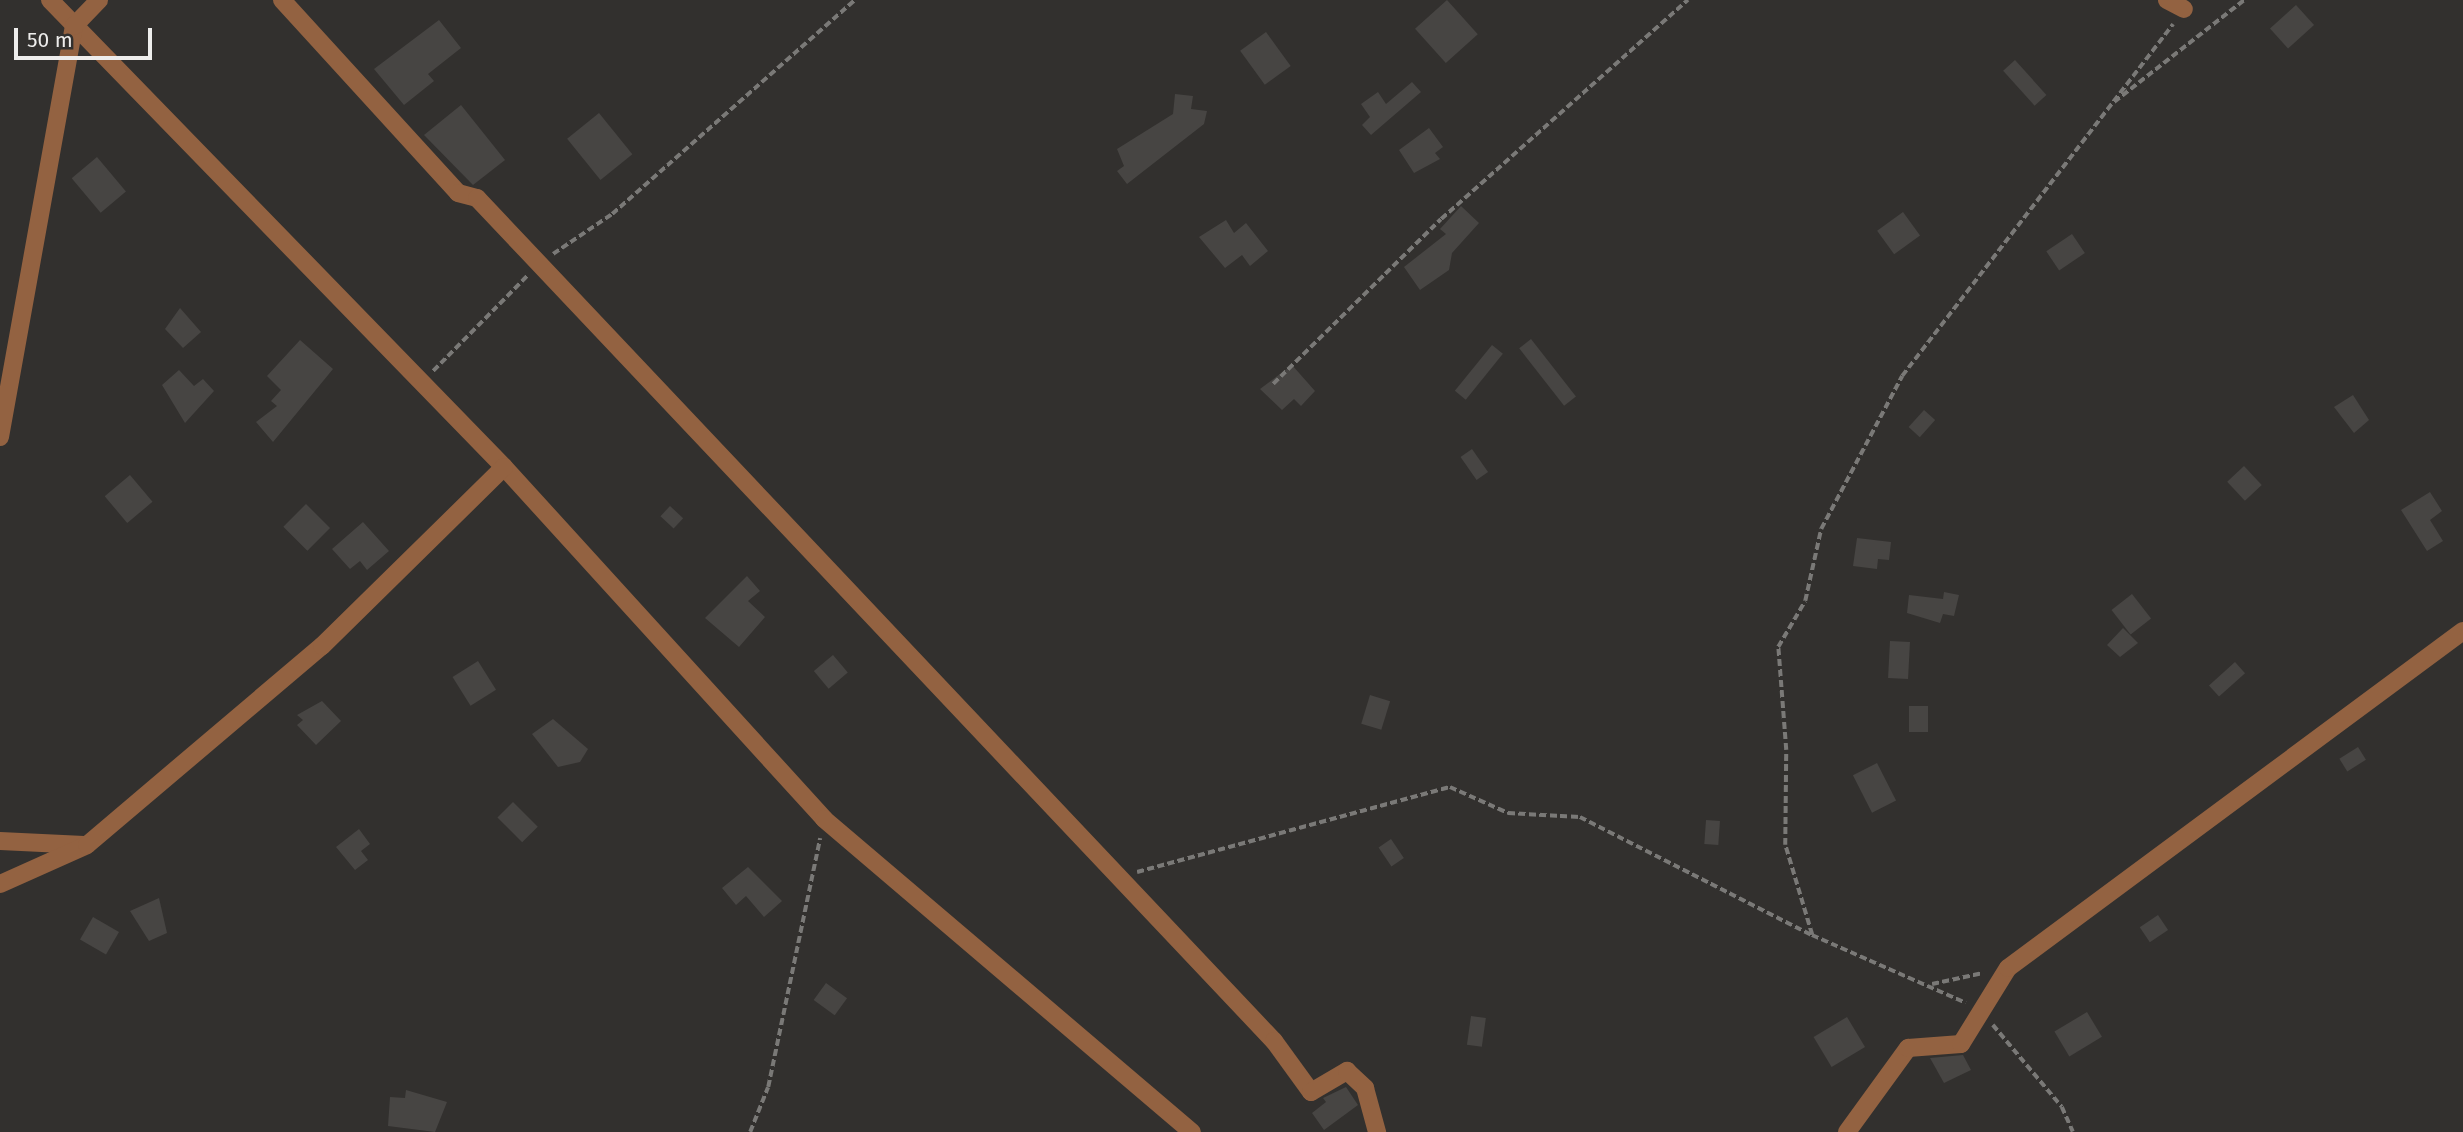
<!DOCTYPE html>
<html>
<head>
<meta charset="utf-8">
<style>
  body { margin:0 }
  #map { position:relative; width:2463px; height:1132px; overflow:hidden; background:#32302e; font-family:"Fira Sans",sans-serif }
  div>[style] { position:absolute }
  .building>* { inset:0; background:#474543; transform-origin:0 0 }
  .path>* { height:3.5px; margin-top:-1.75px; transform-origin:0; background:repeating-linear-gradient(90deg,#7a7977 0 7px,transparent 0 10.5px) }
  .minor>* { height:18px; margin:-9px; padding:0 9px; transform-origin:9px; border-radius:9px; background:#936241 }
  span { translate:-50% -50%; white-space:nowrap; text-align:center; line-height:1.15; -webkit-text-stroke:5px #32302e; paint-order:stroke }
  .scale { position:absolute; left:14px; top:28px; width:138px; height:32px; box-sizing:border-box; border:4px solid #eeedec; border-top:0; padding-left:9px; font-size:21px; line-height:24px; white-space:nowrap; color:#eeedec; -webkit-text-stroke:5px #32302e; paint-order:stroke }
</style>
</head>
<body>
<div id="map">
  <div class="building">
    <div style="left:1447px;top:0;width:46px;height:43px;rotate:48deg"></div>
    <div style="left:2296px;top:5px;width:27px;height:35px;rotate:48deg"></div>
    <div style="clip-path:polygon(439px 20px,461px 48px,428px 74px,434px 81px,404px 105px,374px 69px)"></div>
    <div style="left:1266px;top:32px;width:42px;height:32px;rotate:54deg"></div>
    <div style="left:2015px;top:60px;width:47px;height:16px;rotate:48deg"></div>
    <div style="clip-path:polygon(1412px 82px,1421px 92px,1371px 135px,1362px 125px,1370px 117px,1361px 104px,1378px 92px,1386px 104px)"></div>
    <div style="clip-path:polygon(1175px 94px,1193px 96px,1191px 109px,1207px 111px,1204px 124px,1127px 184px,1117px 171px,1124px 166px,1117px 149px,1173px 114px)"></div>
    <div style="clip-path:polygon(461px 105px,505px 160px,473px 185px,424px 135px)"></div>
    <div style="left:599px;top:113px;width:53px;height:41px;rotate:51deg"></div>
    <div style="clip-path:polygon(1429px 128px,1443px 147px,1435px 153px,1440px 159px,1414px 173px,1399px 150px)"></div>
    <div style="left:97px;top:157px;width:45px;height:33px;rotate:50deg"></div>
    <div style="clip-path:polygon(1461px 206px,1479px 223px,1452px 253px,1449px 270px,1420px 290px,1404px 267px,1446px 234px,1440px 229px)"></div>
    <div style="left:1903px;top:212px;width:29px;height:32px;rotate:54deg"></div>
    <div style="clip-path:polygon(1226px 220px,1234px 233px,1246px 223px,1268px 251px,1250px 266px,1242px 255px,1225px 268px,1199px 237px)"></div>
    <div style="left:2072px;top:234px;width:23px;height:31px;rotate:56deg"></div>
    <div style="clip-path:polygon(180px 308px,201px 332px,183px 348px,165px 329px)"></div>
    <div style="left:1531px;top:339px;width:73px;height:15px;rotate:52deg"></div>
    <div style="clip-path:polygon(300px 340px,333px 369px,273px 442px,256px 422px,277px 406px,271px 401px,281px 390px,267px 376px)"></div>
    <div style="left:1492px;top:345px;width:14px;height:59px;rotate:39deg"></div>
    <div style="clip-path:polygon(1292px 365px,1315px 391px,1301px 406px,1294px 399px,1282px 410px,1260px 389px)"></div>
    <div style="clip-path:polygon(179px 370px,194px 386px,203px 379px,214px 391px,185px 423px,162px 385px)"></div>
    <div style="clip-path:polygon(2353px 395px,2369px 420px,2354px 433px,2334px 407px)"></div>
    <div style="left:1924px;top:410px;width:15px;height:23px;rotate:42deg"></div>
    <div style="left:1472px;top:449px;width:28px;height:14px;rotate:55deg"></div>
    <div style="left:2244px;top:466px;width:26px;height:23px;rotate:47deg"></div>
    <div style="left:130px;top:475px;width:35px;height:33px;rotate:50deg"></div>
    <div style="clip-path:polygon(2430px 492px,2442px 511px,2430px 520px,2443px 541px,2427px 551px,2401px 510px)"></div>
    <div style="left:306px;top:504px;width:34px;height:32px;rotate:45deg"></div>
    <div style="left:670px;top:506px;width:18px;height:14px;rotate:43deg"></div>
    <div style="clip-path:polygon(363px 522px,389px 551px,367px 570px,360px 561px,350px 569px,332px 549px)"></div>
    <div style="clip-path:polygon(1857px 538px,1891px 542px,1889px 560px,1878px 559px,1877px 569px,1853px 566px)"></div>
    <div style="clip-path:polygon(747px 576px,760px 591px,748px 601px,765px 617px,739px 647px,705px 618px)"></div>
    <div style="clip-path:polygon(1944px 592px,1959px 595px,1954px 616px,1943px 614px,1940px 623px,1907px 613px,1909px 595px,1943px 599px)"></div>
    <div style="left:2132px;top:594px;width:31px;height:26px;rotate:52deg"></div>
    <div style="clip-path:polygon(2123px 628px,2138px 643px,2120px 657px,2107px 645px)"></div>
    <div style="left:1890px;top:641px;width:20px;height:37px;rotate:3deg"></div>
    <div style="left:833px;top:655px;width:23px;height:25px;rotate:50deg"></div>
    <div style="left:478px;top:661px;width:34px;height:30px;rotate:58deg"></div>
    <div style="left:2235px;top:662px;width:15px;height:35px;rotate:48deg"></div>
    <div style="left:1370px;top:695px;width:21px;height:30px;rotate:17deg"></div>
    <div style="clip-path:polygon(322px 701px,341px 721px,316px 745px,297px 725px,303px 720px,297px 715px)"></div>
    <div style="left:1909px;top:706px;width:19px;height:26px"></div>
    <div style="clip-path:polygon(553px 719px,588px 749px,580px 762px,558px 767px,532px 734px)"></div>
    <div style="left:2358px;top:747px;width:15px;height:22px;rotate:58deg"></div>
    <div style="left:1877px;top:763px;width:42px;height:27px;rotate:63deg"></div>
    <div style="left:513px;top:802px;width:35px;height:22px;rotate:45deg"></div>
    <div style="left:1706px;top:820px;width:14px;height:24px;rotate:4deg"></div>
    <div style="clip-path:polygon(359px 829px,370px 844px,361px 851px,368px 860px,355px 870px,336px 847px)"></div>
    <div style="left:1391px;top:839px;width:23px;height:15px;rotate:56deg"></div>
    <div style="clip-path:polygon(748px 867px,782px 901px,764px 917px,746px 896px,736px 905px,722px 888px)"></div>
    <div style="clip-path:polygon(159px 898px,167px 933px,149px 941px,130px 911px)"></div>
    <div style="left:2158px;top:915px;width:18px;height:22px;rotate:56deg"></div>
    <div style="left:93px;top:917px;width:30px;height:26px;rotate:30deg"></div>
    <div style="left:826px;top:983px;width:26px;height:21px;rotate:36deg"></div>
    <div style="left:2087px;top:1012px;width:29px;height:38px;rotate:59deg"></div>
    <div style="left:1471px;top:1016px;width:15px;height:29px;rotate:8deg"></div>
    <div style="left:1847px;top:1017px;width:35px;height:39px;rotate:59deg"></div>
    <div style="clip-path:polygon(1963px 1055px,1971px 1070px,1944px 1083px,1930px 1058px)"></div>
    <div style="clip-path:polygon(1346px 1087px,1358px 1105px,1324px 1130px,1312px 1113px,1326px 1102px,1323px 1098px)"></div>
    <div style="clip-path:polygon(406px 1090px,447px 1102px,435px 1132px,388px 1126px,390px 1097px,405px 1098px)"></div>
  </div>
  <div class="path">
    <div style="left:2114px;top:102px;width:165px;rotate:-38.1deg"></div>
    <div style="left:553px;top:254px;width:71px;rotate:-34.1deg"></div>
    <div style="left:612px;top:214px;width:324px;rotate:-41.4deg"></div>
    <div style="left:433px;top:371px;width:135px;rotate:-45.3deg"></div>
    <div style="left:1273px;top:384px;width:235px;rotate:-44.5deg"></div>
    <div style="left:1441px;top:219px;width:330px;rotate:-41.6deg"></div>
    <div style="left:1137px;top:872px;width:324px;rotate:-15.2deg"></div>
    <div style="left:1450px;top:787px;width:64px;rotate:24.1deg"></div>
    <div style="left:1508px;top:813px;width:72px;rotate:3.2deg"></div>
    <div style="left:1580px;top:817px;width:260px;rotate:27deg"></div>
    <div style="left:1812px;top:935px;width:168px;rotate:23.8deg"></div>
    <div style="left:1812px;top:935px;width:94px;rotate:-106.7deg"></div>
    <div style="left:1785px;top:845px;width:95px;rotate:-89.4deg"></div>
    <div style="left:1786px;top:750px;width:103px;rotate:-94.4deg"></div>
    <div style="left:1778px;top:647px;width:53px;rotate:-59.6deg"></div>
    <div style="left:1805px;top:601px;width:74px;rotate:-77.5deg"></div>
    <div style="left:1821px;top:529px;width:173px;rotate:-62.1deg"></div>
    <div style="left:1902px;top:376px;width:444px;rotate:-52.4deg"></div>
    <div style="left:1932px;top:984px;width:52px;rotate:-12.2deg"></div>
    <div style="left:1993px;top:1025px;width:107px;rotate:49.9deg"></div>
    <div style="left:2062px;top:1107px;width:27px;rotate:66deg"></div>
    <div style="left:750px;top:1132px;width:48px;rotate:-68.2deg"></div>
    <div style="left:768px;top:1087px;width:254px;rotate:-78.2deg"></div>
  </div>
  <div class="minor">
    <div style="left:50px;top:0;width:651px;rotate:45.81deg"></div>
    <div style="left:504px;top:467px;width:476px;rotate:47.7deg"></div>
    <div style="left:824px;top:819px;width:483px;rotate:40.4deg"></div>
    <div style="left:282px;top:0;width:261px;rotate:47.6deg"></div>
    <div style="left:458px;top:193px;width:20px;rotate:15deg"></div>
    <div style="left:477px;top:198px;width:1160px;rotate:46.61deg"></div>
    <div style="left:1274px;top:1041px;width:63px;rotate:54deg"></div>
    <div style="left:1311px;top:1092px;width:42px;rotate:-30.3deg"></div>
    <div style="left:1347px;top:1071px;width:25px;rotate:43deg"></div>
    <div style="left:1365px;top:1088px;width:46px;rotate:74.7deg"></div>
    <div style="left:2167px;top:0;width:19px;rotate:28deg"></div>
    <div style="left:0;top:437px;width:418px;rotate:-79.8deg"></div>
    <div style="left:74px;top:26px;width:36px;rotate:-46deg"></div>
    <div style="left:0;top:841px;width:84px;rotate:2.7deg"></div>
    <div style="left:0;top:884px;width:95px;rotate:-24.1deg"></div>
    <div style="left:87px;top:845px;width:308px;rotate:-40.3deg"></div>
    <div style="left:322px;top:646px;width:255px;rotate:-44.5deg"></div>
    <div style="left:1847px;top:1132px;width:104px;rotate:-54deg"></div>
    <div style="left:1908px;top:1048px;width:53px;rotate:-4.3deg"></div>
    <div style="left:1961px;top:1044px;width:89px;rotate:-58.3deg"></div>
    <div style="left:2008px;top:968px;width:566px;rotate:-36.53deg"></div>
  </div>
  <div class="scale">50 m</div>
</div>
</body>
</html>
